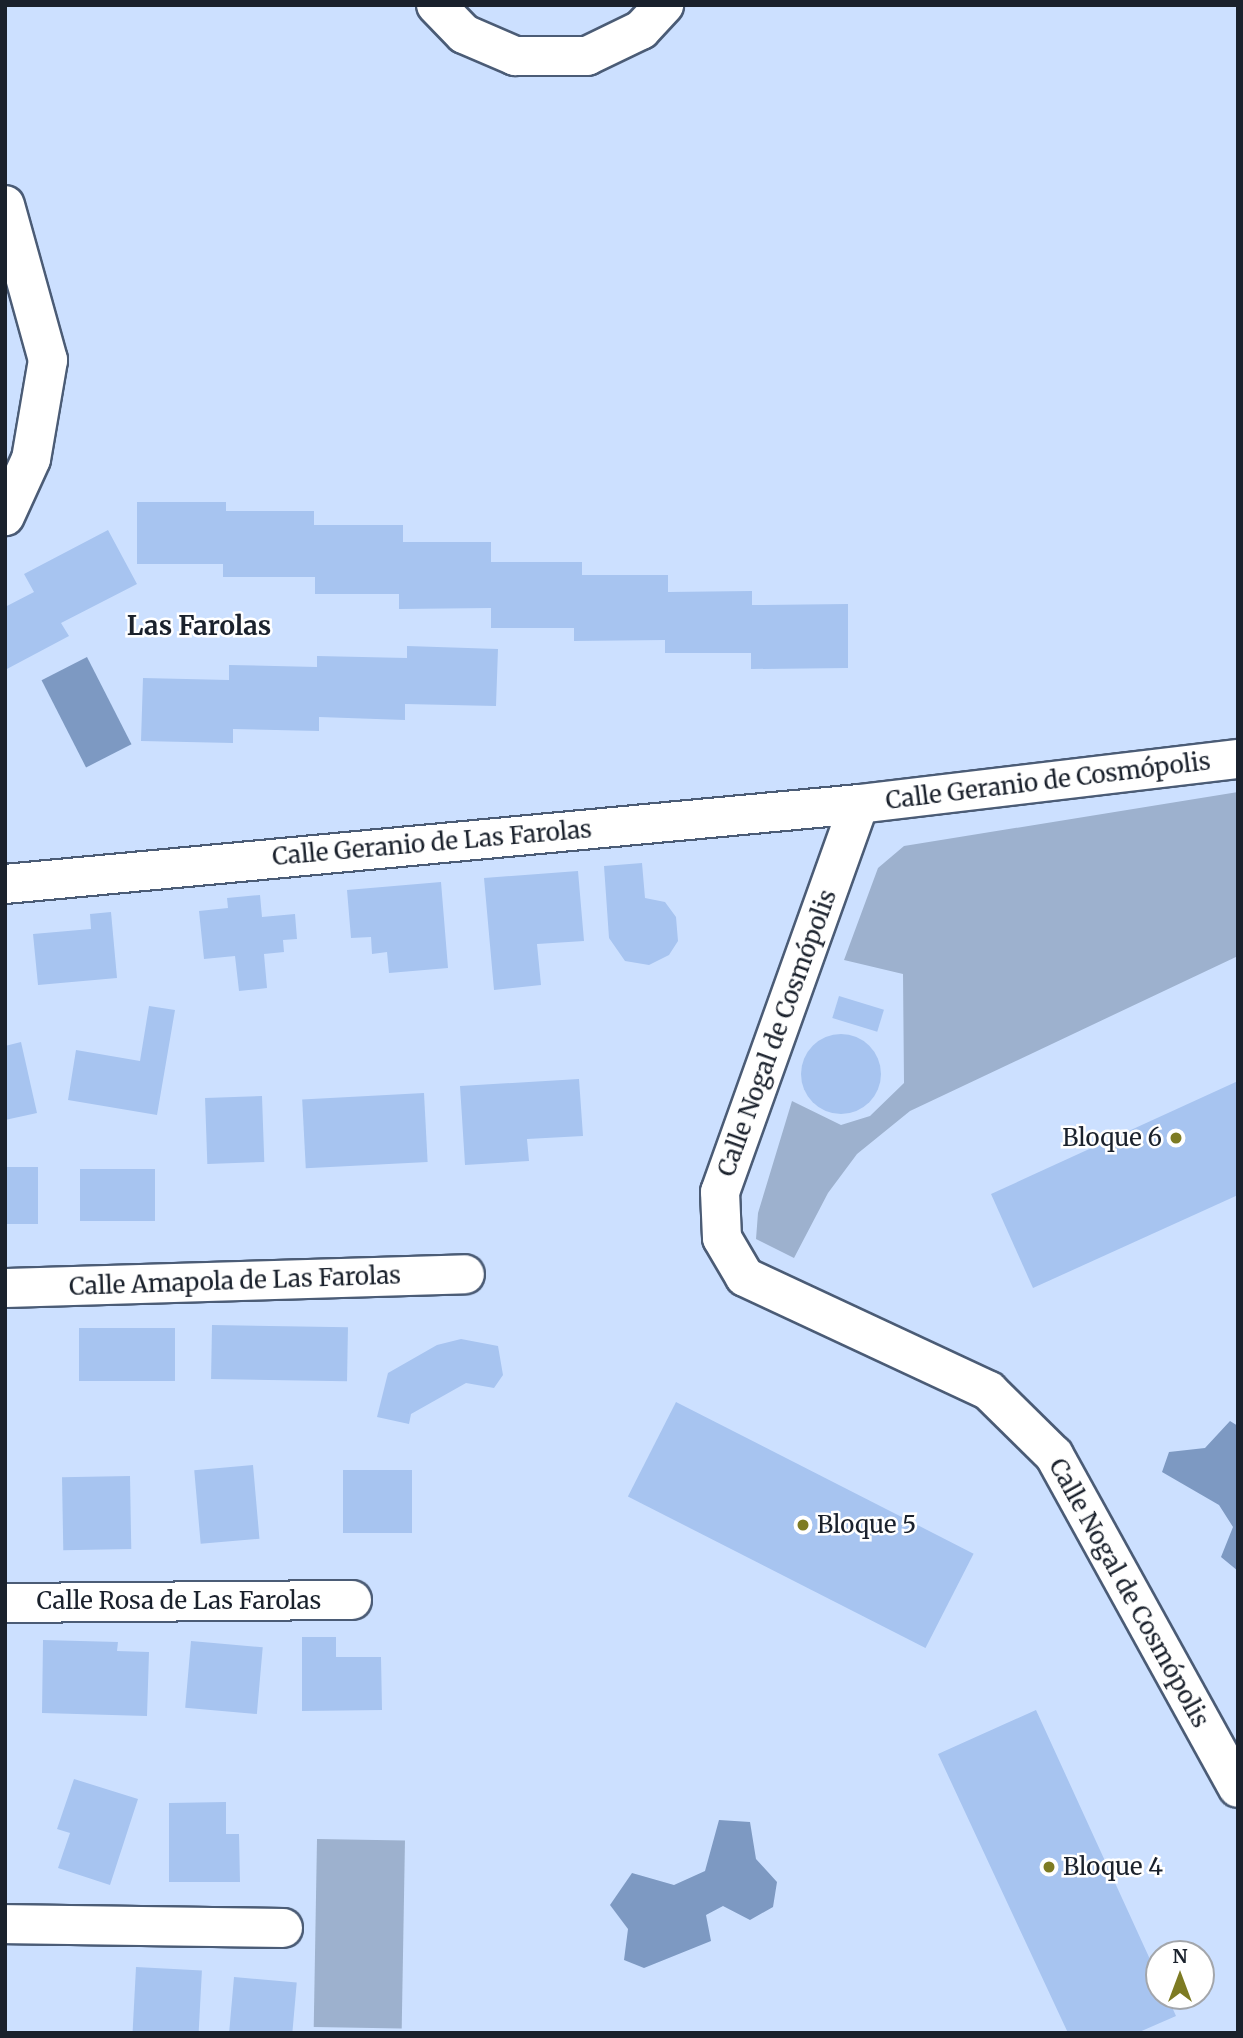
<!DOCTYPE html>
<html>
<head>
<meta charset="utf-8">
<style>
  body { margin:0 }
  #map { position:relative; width:1243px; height:2038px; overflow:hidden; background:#cce0ff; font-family:Merriweather,serif }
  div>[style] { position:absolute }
  .green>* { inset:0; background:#9db1ce; transform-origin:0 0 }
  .water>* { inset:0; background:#7d99c2; transform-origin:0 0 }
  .building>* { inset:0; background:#a7c4f0; transform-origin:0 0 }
  .round { border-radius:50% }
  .roads { filter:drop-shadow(2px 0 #4b5c76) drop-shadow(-2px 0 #4b5c76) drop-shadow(0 2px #4b5c76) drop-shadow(0 -2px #4b5c76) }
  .minor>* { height:38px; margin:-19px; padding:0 19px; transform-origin:19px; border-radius:19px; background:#fff }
  .dots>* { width:19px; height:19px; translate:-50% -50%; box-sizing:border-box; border:4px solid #fff; border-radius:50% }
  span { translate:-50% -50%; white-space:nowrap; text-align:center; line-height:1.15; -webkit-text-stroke:5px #fff; paint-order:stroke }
  .street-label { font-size:24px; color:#1a212c }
  .poi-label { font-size:24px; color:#1a212c }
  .right { translate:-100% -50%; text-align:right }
  .left { translate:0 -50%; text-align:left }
  .neighbourhood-label { font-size:26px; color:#1a212c; font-weight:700 }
  .frame { position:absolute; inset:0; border:7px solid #1a212c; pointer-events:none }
  .north { position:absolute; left:1145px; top:1940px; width:70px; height:70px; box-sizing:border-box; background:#fff; border:2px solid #a3a6ab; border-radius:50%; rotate:0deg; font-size:19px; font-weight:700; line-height:28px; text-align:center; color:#1a212c }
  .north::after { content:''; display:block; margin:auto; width:24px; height:32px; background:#7d7b23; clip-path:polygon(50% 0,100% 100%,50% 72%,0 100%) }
</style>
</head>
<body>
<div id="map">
  <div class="green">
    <div style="clip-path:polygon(1238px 792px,1238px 956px,910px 1111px,857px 1154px,828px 1193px,794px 1258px,756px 1239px,758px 1213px,792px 1101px,841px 1125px,870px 1116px,904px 1083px,903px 974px,844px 960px,878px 868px,904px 846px)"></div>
    <div style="left:317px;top:1839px;width:88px;height:188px;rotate:1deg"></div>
  </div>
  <div class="water">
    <div style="left:87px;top:657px;width:98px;height:51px;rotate:63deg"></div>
    <div style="clip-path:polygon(1230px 1421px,1238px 1426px,1238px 1571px,1221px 1557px,1233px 1527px,1219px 1505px,1162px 1472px,1169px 1452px,1205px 1448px)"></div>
    <div style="clip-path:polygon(719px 1820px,750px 1822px,756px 1859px,777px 1882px,773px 1907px,750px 1920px,723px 1906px,706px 1915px,711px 1941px,644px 1968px,624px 1960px,628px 1929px,610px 1905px,632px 1873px,674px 1885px,705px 1871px)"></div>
  </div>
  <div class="building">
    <div style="clip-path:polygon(137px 502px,226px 502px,226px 511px,314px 511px,314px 525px,403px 525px,403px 542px,491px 542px,491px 562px,582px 562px,582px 575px,668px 575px,668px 592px,752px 591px,752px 605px,848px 604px,848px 668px,751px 669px,751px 653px,665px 653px,665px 640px,574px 641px,574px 628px,491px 628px,491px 608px,399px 609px,399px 594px,315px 594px,315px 577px,223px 577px,223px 564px,137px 564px)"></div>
    <div style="clip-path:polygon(108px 530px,137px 584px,61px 623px,69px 636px,5px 670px,5px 607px,34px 592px,24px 574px)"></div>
    <div style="clip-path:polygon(407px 646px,498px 649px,496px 706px,405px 704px,405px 720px,319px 717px,319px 731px,233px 729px,233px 743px,141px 741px,143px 678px,229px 680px,229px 665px,317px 667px,317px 656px,407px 658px)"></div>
    <div style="clip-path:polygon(642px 863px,645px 898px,665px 902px,676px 917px,678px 941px,669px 955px,649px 965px,625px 961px,609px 938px,604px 866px)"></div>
    <div style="clip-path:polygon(578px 871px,584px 941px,537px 944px,541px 985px,494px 990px,484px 878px)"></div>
    <div style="clip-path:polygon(441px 882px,448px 968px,389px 973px,387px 952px,372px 954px,371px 937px,351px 938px,347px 890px)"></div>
    <div style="clip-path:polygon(260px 895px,262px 917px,295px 914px,297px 939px,283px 940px,284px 952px,264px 954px,267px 988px,239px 991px,235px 956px,204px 959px,199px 911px,228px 908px,227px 898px)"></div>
    <div style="clip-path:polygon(111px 912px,117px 978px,38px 985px,33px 934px,91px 929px,90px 914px)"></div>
    <div style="left:839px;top:996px;width:47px;height:23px;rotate:17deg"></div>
    <div style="clip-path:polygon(149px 1006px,175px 1010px,157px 1115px,68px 1100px,76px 1050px,140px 1061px)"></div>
    <div class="round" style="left:801px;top:1034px;width:80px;height:80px"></div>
    <div style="clip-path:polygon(21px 1042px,37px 1113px,5px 1120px,5px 1046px)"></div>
    <div style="clip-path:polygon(579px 1079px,583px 1136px,527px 1139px,529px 1161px,465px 1165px,460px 1086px)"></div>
    <div style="clip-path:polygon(1238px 1081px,1238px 1195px,1033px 1288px,991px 1194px)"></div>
    <div style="left:424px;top:1093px;width:69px;height:122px;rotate:87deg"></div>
    <div style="left:262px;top:1096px;width:66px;height:57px;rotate:88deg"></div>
    <div style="left:5px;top:1167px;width:33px;height:57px"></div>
    <div style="left:80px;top:1169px;width:75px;height:52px"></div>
    <div style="left:212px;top:1325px;width:136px;height:54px;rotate:1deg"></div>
    <div style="left:79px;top:1328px;width:96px;height:53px"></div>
    <div style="clip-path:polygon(461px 1339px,498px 1346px,503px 1375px,494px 1388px,466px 1383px,411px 1414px,409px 1424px,377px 1417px,388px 1373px,437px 1345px)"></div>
    <div style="left:676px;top:1402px;width:334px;height:106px;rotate:27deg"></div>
    <div style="left:253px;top:1465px;width:74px;height:59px;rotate:85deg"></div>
    <div style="left:343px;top:1470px;width:69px;height:63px"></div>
    <div style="left:130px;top:1476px;width:73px;height:68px;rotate:89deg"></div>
    <div style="clip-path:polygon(302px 1637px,336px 1637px,336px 1657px,381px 1657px,382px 1710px,302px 1711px)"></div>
    <div style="clip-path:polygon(43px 1640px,118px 1642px,117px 1651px,149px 1652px,147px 1716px,42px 1713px)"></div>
    <div style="left:191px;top:1641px;width:72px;height:67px;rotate:5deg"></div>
    <div style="clip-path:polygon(1036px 1710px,1159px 1979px,1159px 1996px,1167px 1996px,1176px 2016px,1137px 2033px,1068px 2033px,938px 1754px)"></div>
    <div style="clip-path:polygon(74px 1779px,138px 1799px,110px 1885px,58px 1868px,70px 1833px,57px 1829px)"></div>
    <div style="clip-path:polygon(226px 1802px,226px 1834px,239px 1834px,240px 1882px,169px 1882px,169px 1803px)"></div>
    <div style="left:136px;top:1967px;width:66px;height:66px;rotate:3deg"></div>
    <div style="left:234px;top:1977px;width:63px;height:56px;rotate:5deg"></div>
  </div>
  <div class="roads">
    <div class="minor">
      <div style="left:436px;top:5px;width:40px;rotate:46deg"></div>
      <div style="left:464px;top:34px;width:56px;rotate:23.3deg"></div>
      <div style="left:515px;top:56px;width:72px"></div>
      <div style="left:587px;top:56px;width:60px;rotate:-25.7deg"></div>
      <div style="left:641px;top:30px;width:34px;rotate:-47deg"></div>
      <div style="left:5px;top:205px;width:161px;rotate:74.5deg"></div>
      <div style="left:48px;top:360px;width:100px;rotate:99.7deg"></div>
      <div style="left:31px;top:459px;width:63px;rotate:114.5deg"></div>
      <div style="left:859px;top:804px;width:412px;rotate:109.7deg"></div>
      <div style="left:720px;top:1192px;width:46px;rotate:87.5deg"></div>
      <div style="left:722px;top:1238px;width:45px;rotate:59.5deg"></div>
      <div style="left:745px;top:1277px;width:269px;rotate:25deg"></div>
      <div style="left:989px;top:1391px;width:91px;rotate:44.6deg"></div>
      <div style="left:1054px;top:1455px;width:380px;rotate:61.1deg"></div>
      <div style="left:5px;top:884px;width:858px;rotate:-5.35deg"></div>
      <div style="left:859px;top:804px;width:382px;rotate:-6.8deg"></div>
      <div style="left:5px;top:1288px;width:460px;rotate:-1.7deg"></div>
      <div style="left:5px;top:1603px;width:347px;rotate:-0.5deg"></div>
      <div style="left:5px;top:1924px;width:278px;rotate:0.8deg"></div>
    </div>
  </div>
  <div class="dots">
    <div style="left:1176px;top:1138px;background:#7d7b23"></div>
    <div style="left:803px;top:1525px;background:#7d7b23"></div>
    <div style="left:1049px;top:1867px;background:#7d7b23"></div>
  </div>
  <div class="street-label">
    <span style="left:1048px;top:781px;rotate:-7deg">Calle Geranio de Cosmópolis</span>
    <span style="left:432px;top:843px;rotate:-5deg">Calle Geranio de Las Farolas</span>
    <span style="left:777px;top:1033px;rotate:-70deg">Calle Nogal de Cosmópolis</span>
    <span style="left:235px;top:1281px;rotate:-2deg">Calle Amapola de Las Farolas</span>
    <span style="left:1129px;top:1593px;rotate:61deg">Calle Nogal de Cosmópolis</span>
    <span style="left:179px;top:1601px">Calle Rosa de Las Farolas</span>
  </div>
  <div class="poi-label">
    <span class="right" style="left:1162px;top:1138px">Bloque 6</span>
    <span class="left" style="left:817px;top:1525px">Bloque 5</span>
    <span class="left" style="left:1063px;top:1867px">Bloque 4</span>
  </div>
  <div class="neighbourhood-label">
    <span style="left:199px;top:626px">Las Farolas</span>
  </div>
  <div class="frame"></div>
  <div class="north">N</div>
</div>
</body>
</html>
